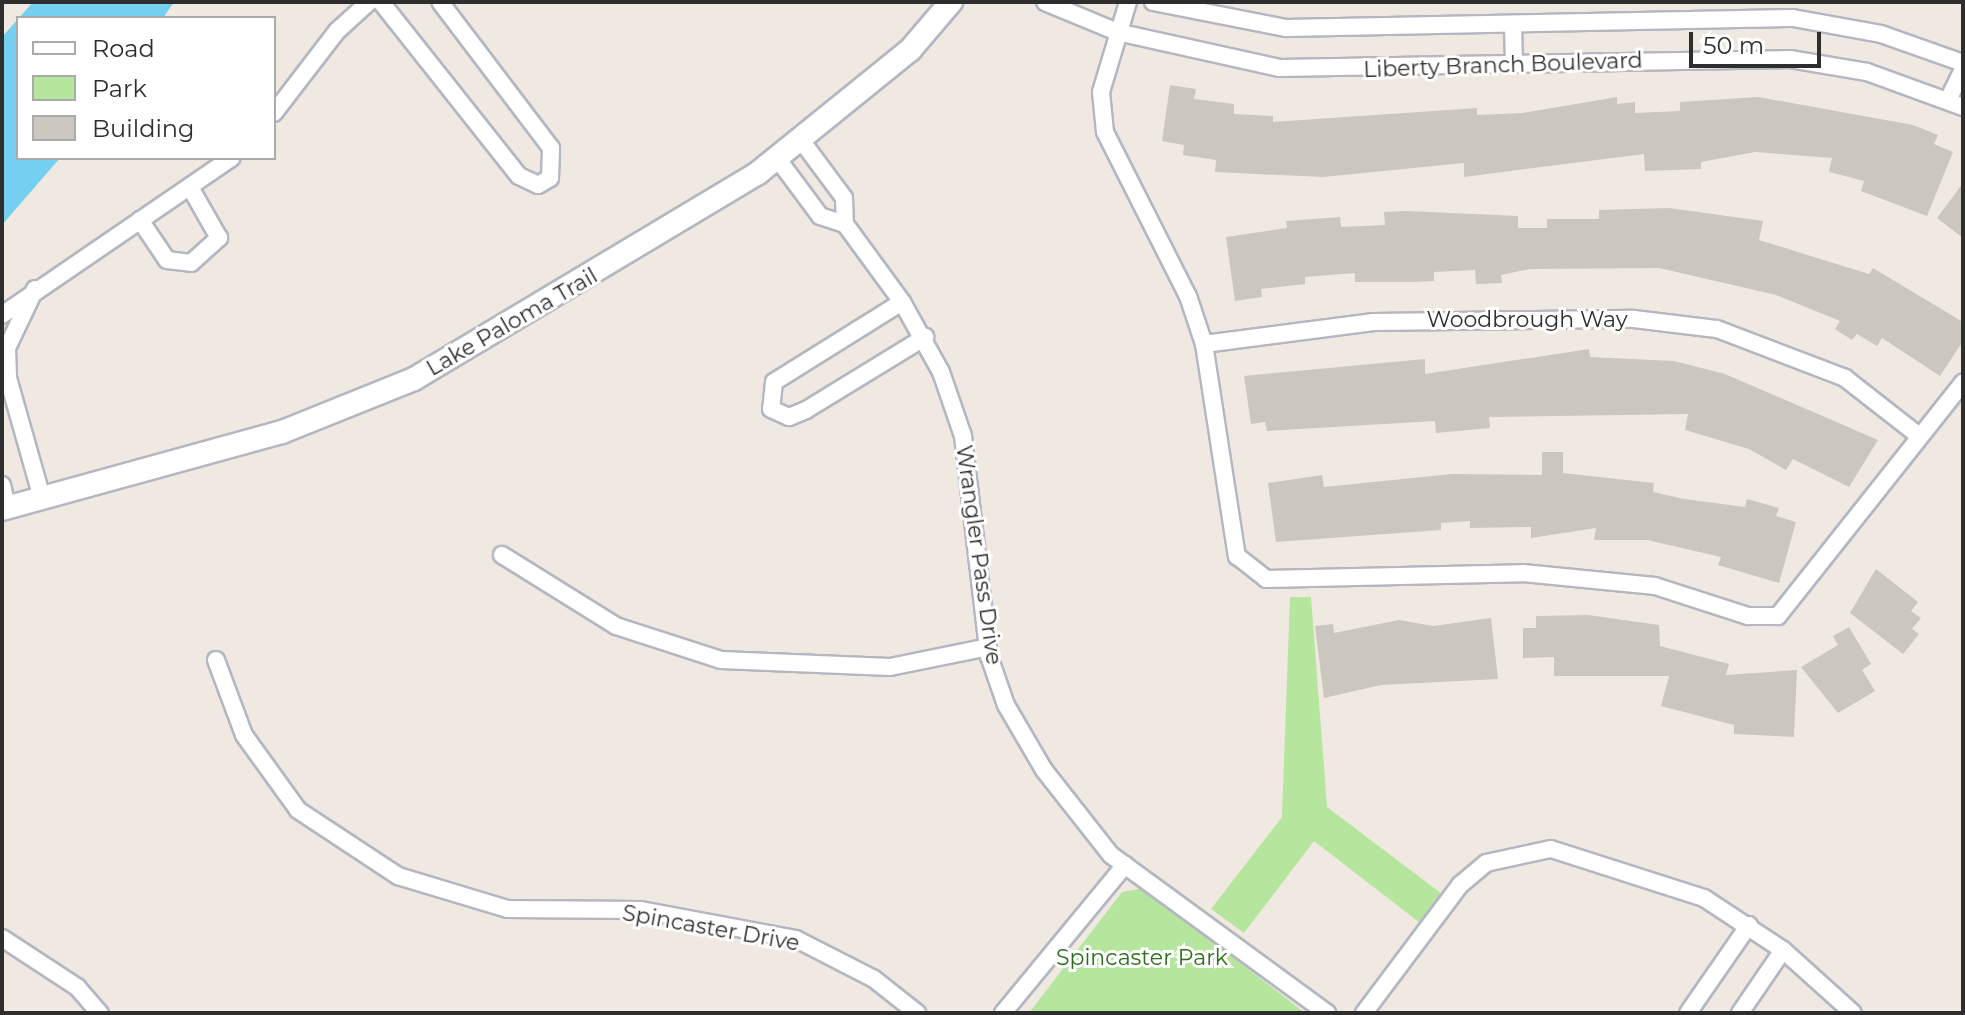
<!DOCTYPE html>
<html>
<head>
<meta charset="utf-8">
<style>
  body { margin:0 }
  #map { position:relative; width:1965px; height:1015px; overflow:hidden; background:#efe9e1; font-family:Montserrat,sans-serif }
  div>[style] { position:absolute }
  .green>* { inset:0; background:#b6e59e }
  .water>* { inset:0; background:#75cff0 }
  .building>* { inset:0; background:#cbc7bf }
  .roads { filter:drop-shadow(2px 0 #b4b7c1) drop-shadow(-2px 0 #b4b7c1) drop-shadow(0 2px #b4b7c1) drop-shadow(0 -2px #b4b7c1) }
  .street>* { height:16px; margin:-8px; padding:0 8px; transform-origin:8px; border-radius:8px; background:#fff }
  .secondary>* { height:22px; margin:-11px; padding:0 11px; transform-origin:11px; border-radius:11px; background:#fff }
  span { translate:-50% -50%; white-space:nowrap; text-align:center; line-height:1.15; -webkit-text-stroke:6px #fff; paint-order:stroke }
  .street-label { font-size:22px; color:#2e2e2e }
  .park-label { font-size:22px; color:#2c6e1b }
  .frame { position:absolute; inset:0; border:4px solid #2e2e2e; pointer-events:none }
  .legend { position:absolute; left:16px; top:16px; width:260px; height:144px; box-sizing:border-box; background:#fff; border:2px solid #ababab; margin:0; padding:10px 14px; list-style:none; font-size:24px; color:#2e2e2e }
  .legend li { display:flex; align-items:center; gap:16px; height:40px }
  .legend b { width:40px; border:2px solid #ababab }
  .scale { position:absolute; left:1689px; top:32px; width:132px; height:36px; box-sizing:border-box; border:4px solid #2e2e2e; border-top:0; padding-left:10px; font-size:24px; line-height:28px; white-space:nowrap; color:#2e2e2e; -webkit-text-stroke:6px #fff; paint-order:stroke }
</style>
</head>
<body>
<div id="map">
  <div class="green">
    <div style="clip-path:polygon(1290px 597px,1311px 597px,1327px 807px,1446px 897px,1424px 926px,1314px 841px,1244px 933px,1211px 909px,1282px 817px)"></div>
    <div style="clip-path:polygon(1144px 888px,1305px 1013px,1029px 1013px,1122px 892px)"></div>
  </div>
  <div class="water">
    <div style="clip-path:polygon(33px 2px,174px 2px,163px 18px,19px 18px)"></div>
    <div style="clip-path:polygon(18px 19px,18px 158px,60px 158px,2px 225px,2px 37px)"></div>
  </div>
  <div class="building">
    <div style="clip-path:polygon(1170px 85px,1196px 89px,1194px 99px,1234px 104px,1234px 114px,1273px 116px,1273px 122px,1477px 108px,1477px 115px,1523px 113px,1617px 97px,1617px 104px,1635px 102px,1635px 113px,1680px 111px,1680px 102px,1758px 97px,1913px 125px,1938px 135px,1934px 144px,1953px 152px,1927px 216px,1861px 191px,1864px 181px,1829px 172px,1832px 158px,1755px 152px,1701px 162px,1701px 169px,1645px 171px,1644px 154px,1464px 177px,1464px 163px,1323px 177px,1215px 172px,1216px 160px,1183px 155px,1184px 145px,1162px 141px)"></div>
    <div style="clip-path:polygon(1963px 183px,1963px 238px,1937px 218px)"></div>
    <div style="clip-path:polygon(1669px 208px,1763px 221px,1759px 240px,1869px 274px,1873px 268px,1963px 322px,1963px 341px,1940px 376px,1882px 338px,1877px 346px,1857px 334px,1852px 340px,1835px 329px,1840px 321px,1776px 295px,1659px 268px,1530px 269px,1501px 275px,1502px 283px,1476px 284px,1475px 270px,1434px 272px,1434px 281px,1414px 282px,1355px 282px,1355px 273px,1305px 277px,1305px 284px,1261px 289px,1262px 297px,1235px 301px,1226px 237px,1287px 228px,1286px 221px,1340px 217px,1341px 227px,1385px 225px,1384px 212px,1406px 211px,1518px 216px,1518px 228px,1547px 228px,1547px 219px,1599px 219px,1599px 210px)"></div>
    <div style="clip-path:polygon(1589px 349px,1590px 357px,1674px 361px,1725px 374px,1878px 440px,1849px 487px,1793px 459px,1786px 470px,1749px 449px,1685px 430px,1688px 414px,1489px 417px,1490px 428px,1436px 433px,1435px 421px,1267px 431px,1265px 422px,1251px 424px,1244px 376px,1425px 359px,1425px 374px)"></div>
    <div style="clip-path:polygon(1542px 452px,1563px 452px,1563px 473px,1654px 483px,1653px 492px,1684px 499px,1745px 507px,1747px 499px,1779px 508px,1776px 516px,1796px 522px,1779px 583px,1718px 565px,1721px 557px,1647px 540px,1594px 540px,1596px 528px,1531px 538px,1531px 527px,1470px 528px,1470px 521px,1441px 523px,1441px 530px,1276px 542px,1268px 483px,1322px 475px,1324px 487px,1452px 474px,1542px 475px)"></div>
    <div style="clip-path:polygon(1876px 569px,1918px 602px,1911px 611px,1921px 618px,1912px 629px,1919px 634px,1903px 654px,1850px 613px)"></div>
    <div style="clip-path:polygon(1588px 615px,1659px 625px,1660px 646px,1729px 664px,1726px 675px,1797px 670px,1794px 737px,1734px 734px,1734px 725px,1661px 706px,1669px 676px,1554px 676px,1554px 657px,1523px 658px,1523px 628px,1536px 628px,1536px 616px)"></div>
    <div style="clip-path:polygon(1491px 618px,1498px 679px,1381px 685px,1324px 698px,1315px 626px,1333px 624px,1334px 633px,1399px 620px,1433px 626px)"></div>
    <div style="clip-path:polygon(1849px 627px,1871px 664px,1862px 670px,1875px 691px,1838px 713px,1801px 667px,1838px 645px,1833px 636px)"></div>
  </div>
  <div class="roads">
    <div class="street">
      <div style="left:381px;top:2px;width:222px;rotate:51.6deg"></div>
      <div style="left:519px;top:176px;width:21px;rotate:25deg"></div>
      <div style="left:538px;top:185px;width:14px;rotate:-30deg"></div>
      <div style="left:550px;top:178px;width:30px;rotate:-88deg"></div>
      <div style="left:551px;top:148px;width:183px;rotate:-127.2deg"></div>
      <div style="left:1045px;top:2px;width:78px;rotate:22.6deg"></div>
      <div style="left:1117px;top:32px;width:166px;rotate:12.5deg"></div>
      <div style="left:1279px;top:68px;width:511px;rotate:-1.01deg"></div>
      <div style="left:1790px;top:59px;width:78px;rotate:9.6deg"></div>
      <div style="left:1867px;top:72px;width:102px;rotate:20deg"></div>
      <div style="left:1128px;top:2px;width:94px;rotate:106.7deg"></div>
      <div style="left:1101px;top:92px;width:40px;rotate:84.3deg"></div>
      <div style="left:1105px;top:132px;width:184px;rotate:63.2deg"></div>
      <div style="left:1188px;top:296px;width:51px;rotate:71.6deg"></div>
      <div style="left:1204px;top:344px;width:215px;rotate:81.2deg"></div>
      <div style="left:1237px;top:556px;width:37px;rotate:38deg"></div>
      <div style="left:1266px;top:579px;width:257px;rotate:-1.3deg"></div>
      <div style="left:1523px;top:573px;width:133px;rotate:5.6deg"></div>
      <div style="left:1655px;top:586px;width:98px;rotate:17.9deg"></div>
      <div style="left:1748px;top:616px;width:30px"></div>
      <div style="left:1778px;top:616px;width:298px;rotate:-51.6deg"></div>
      <div style="left:1153px;top:2px;width:136px;rotate:11.1deg"></div>
      <div style="left:1286px;top:28px;width:507px;rotate:-1.13deg"></div>
      <div style="left:1793px;top:18px;width:89px;rotate:10.3deg"></div>
      <div style="left:1881px;top:34px;width:87px;rotate:19.5deg"></div>
      <div style="left:1513px;top:24px;width:41px;rotate:88.6deg"></div>
      <div style="left:1949px;top:98px;width:32px;rotate:-64deg"></div>
      <div style="left:274px;top:113px;width:103px;rotate:-52.5deg"></div>
      <div style="left:337px;top:31px;width:43px;rotate:-42.2deg"></div>
      <div style="left:801px;top:140px;width:72px;rotate:53.4deg"></div>
      <div style="left:844px;top:198px;width:26px;rotate:88deg"></div>
      <div style="left:845px;top:224px;width:97px;rotate:53.8deg"></div>
      <div style="left:902px;top:302px;width:80px;rotate:60.9deg"></div>
      <div style="left:941px;top:372px;width:68px;rotate:71deg"></div>
      <div style="left:963px;top:436px;width:222px;rotate:83.3deg"></div>
      <div style="left:989px;top:656px;width:52px;rotate:70.9deg"></div>
      <div style="left:1006px;top:705px;width:75px;rotate:59.7deg"></div>
      <div style="left:1044px;top:770px;width:108px;rotate:51.8deg"></div>
      <div style="left:1111px;top:855px;width:268px;rotate:36.2deg"></div>
      <div style="left:777px;top:158px;width:72px;rotate:53.4deg"></div>
      <div style="left:820px;top:216px;width:26px;rotate:18deg"></div>
      <div style="left:140px;top:220px;width:48px;rotate:56deg"></div>
      <div style="left:167px;top:260px;width:24px;rotate:7deg"></div>
      <div style="left:191px;top:263px;width:38px;rotate:-42deg"></div>
      <div style="left:219px;top:238px;width:56px;rotate:-119.7deg"></div>
      <div style="left:35px;top:289px;width:65px;rotate:115.4deg"></div>
      <div style="left:7px;top:348px;width:30px;rotate:88deg"></div>
      <div style="left:8px;top:378px;width:125px;rotate:74.2deg"></div>
      <div style="left:902px;top:302px;width:151px;rotate:148deg"></div>
      <div style="left:774px;top:382px;width:27px;rotate:96deg"></div>
      <div style="left:771px;top:409px;width:20px;rotate:24deg"></div>
      <div style="left:789px;top:417px;width:18px;rotate:-22deg"></div>
      <div style="left:806px;top:410px;width:140px;rotate:-31.5deg"></div>
      <div style="left:2px;top:315px;width:278px;rotate:-34.4deg"></div>
      <div style="left:1204px;top:344px;width:171px;rotate:-7.4deg"></div>
      <div style="left:1374px;top:322px;width:260px;rotate:-0.7deg"></div>
      <div style="left:1634px;top:319px;width:84px;rotate:6.9deg"></div>
      <div style="left:1717px;top:329px;width:137px;rotate:20.9deg"></div>
      <div style="left:1845px;top:378px;width:93px;rotate:38deg"></div>
      <div style="left:2px;top:485px;width:23px;rotate:77deg"></div>
      <div style="left:502px;top:555px;width:134px;rotate:31.9deg"></div>
      <div style="left:616px;top:626px;width:110px;rotate:17.9deg"></div>
      <div style="left:721px;top:660px;width:169px;rotate:2.4deg"></div>
      <div style="left:890px;top:667px;width:100px;rotate:-11.5deg"></div>
      <div style="left:216px;top:660px;width:80px;rotate:69.5deg"></div>
      <div style="left:244px;top:735px;width:92px;rotate:54.2deg"></div>
      <div style="left:298px;top:810px;width:120px;rotate:33.4deg"></div>
      <div style="left:398px;top:876px;width:114px;rotate:16.8deg"></div>
      <div style="left:507px;top:909px;width:134px;rotate:0.4deg"></div>
      <div style="left:641px;top:910px;width:158px;rotate:10.6deg"></div>
      <div style="left:796px;top:939px;width:88px;rotate:27.1deg"></div>
      <div style="left:874px;top:979px;width:55px;rotate:38.3deg"></div>
      <div style="left:2px;top:938px;width:90px;rotate:33.2deg"></div>
      <div style="left:77px;top:987px;width:35px;rotate:49deg"></div>
      <div style="left:1003px;top:1013px;width:192px;rotate:-50.5deg"></div>
      <div style="left:1364px;top:1013px;width:160px;rotate:-53.1deg"></div>
      <div style="left:1460px;top:885px;width:34px;rotate:-40deg"></div>
      <div style="left:1486px;top:863px;width:66px;rotate:-12.2deg"></div>
      <div style="left:1551px;top:849px;width:161px;rotate:17.8deg"></div>
      <div style="left:1704px;top:898px;width:95px;rotate:33.4deg"></div>
      <div style="left:1783px;top:950px;width:94px;rotate:42deg"></div>
      <div style="left:1688px;top:1013px;width:107px;rotate:-55.3deg"></div>
      <div style="left:1740px;top:1013px;width:76px;rotate:-55.7deg"></div>
    </div>
    <div class="secondary">
      <div style="left:2px;top:509px;width:290px;rotate:-15.4deg"></div>
      <div style="left:282px;top:432px;width:142px;rotate:-21.9deg"></div>
      <div style="left:414px;top:379px;width:401px;rotate:-30.9deg"></div>
      <div style="left:758px;top:173px;width:196px;rotate:-39deg"></div>
      <div style="left:910px;top:50px;width:63px;rotate:-49.5deg"></div>
    </div>
  </div>
  <div class="street-label">
    <span style="left:1503px;top:65px;rotate:-2deg">Liberty Branch Boulevard</span>
    <span style="left:1527px;top:320px">Woodbrough Way</span>
    <span style="left:512px;top:322px;rotate:-30deg">Lake Paloma Trail</span>
    <span style="left:979px;top:555px;rotate:82deg">Wrangler Pass Drive</span>
    <span style="left:711px;top:928px;rotate:10deg">Spincaster Drive</span>
  </div>
  <div class="park-label">
    <span style="left:1142px;top:958px">Spincaster Park</span>
  </div>
  <div class="frame"></div>
  <ul class="legend">
  <li><b style="height:10px;background:#fff"></b>Road</li>
  <li><b style="height:22px;background:#b6e59e"></b>Park</li>
  <li><b style="height:22px;background:#cbc7bf"></b>Building</li>
  </ul>
  <div class="scale">50 m</div>
</div>
</body>
</html>
